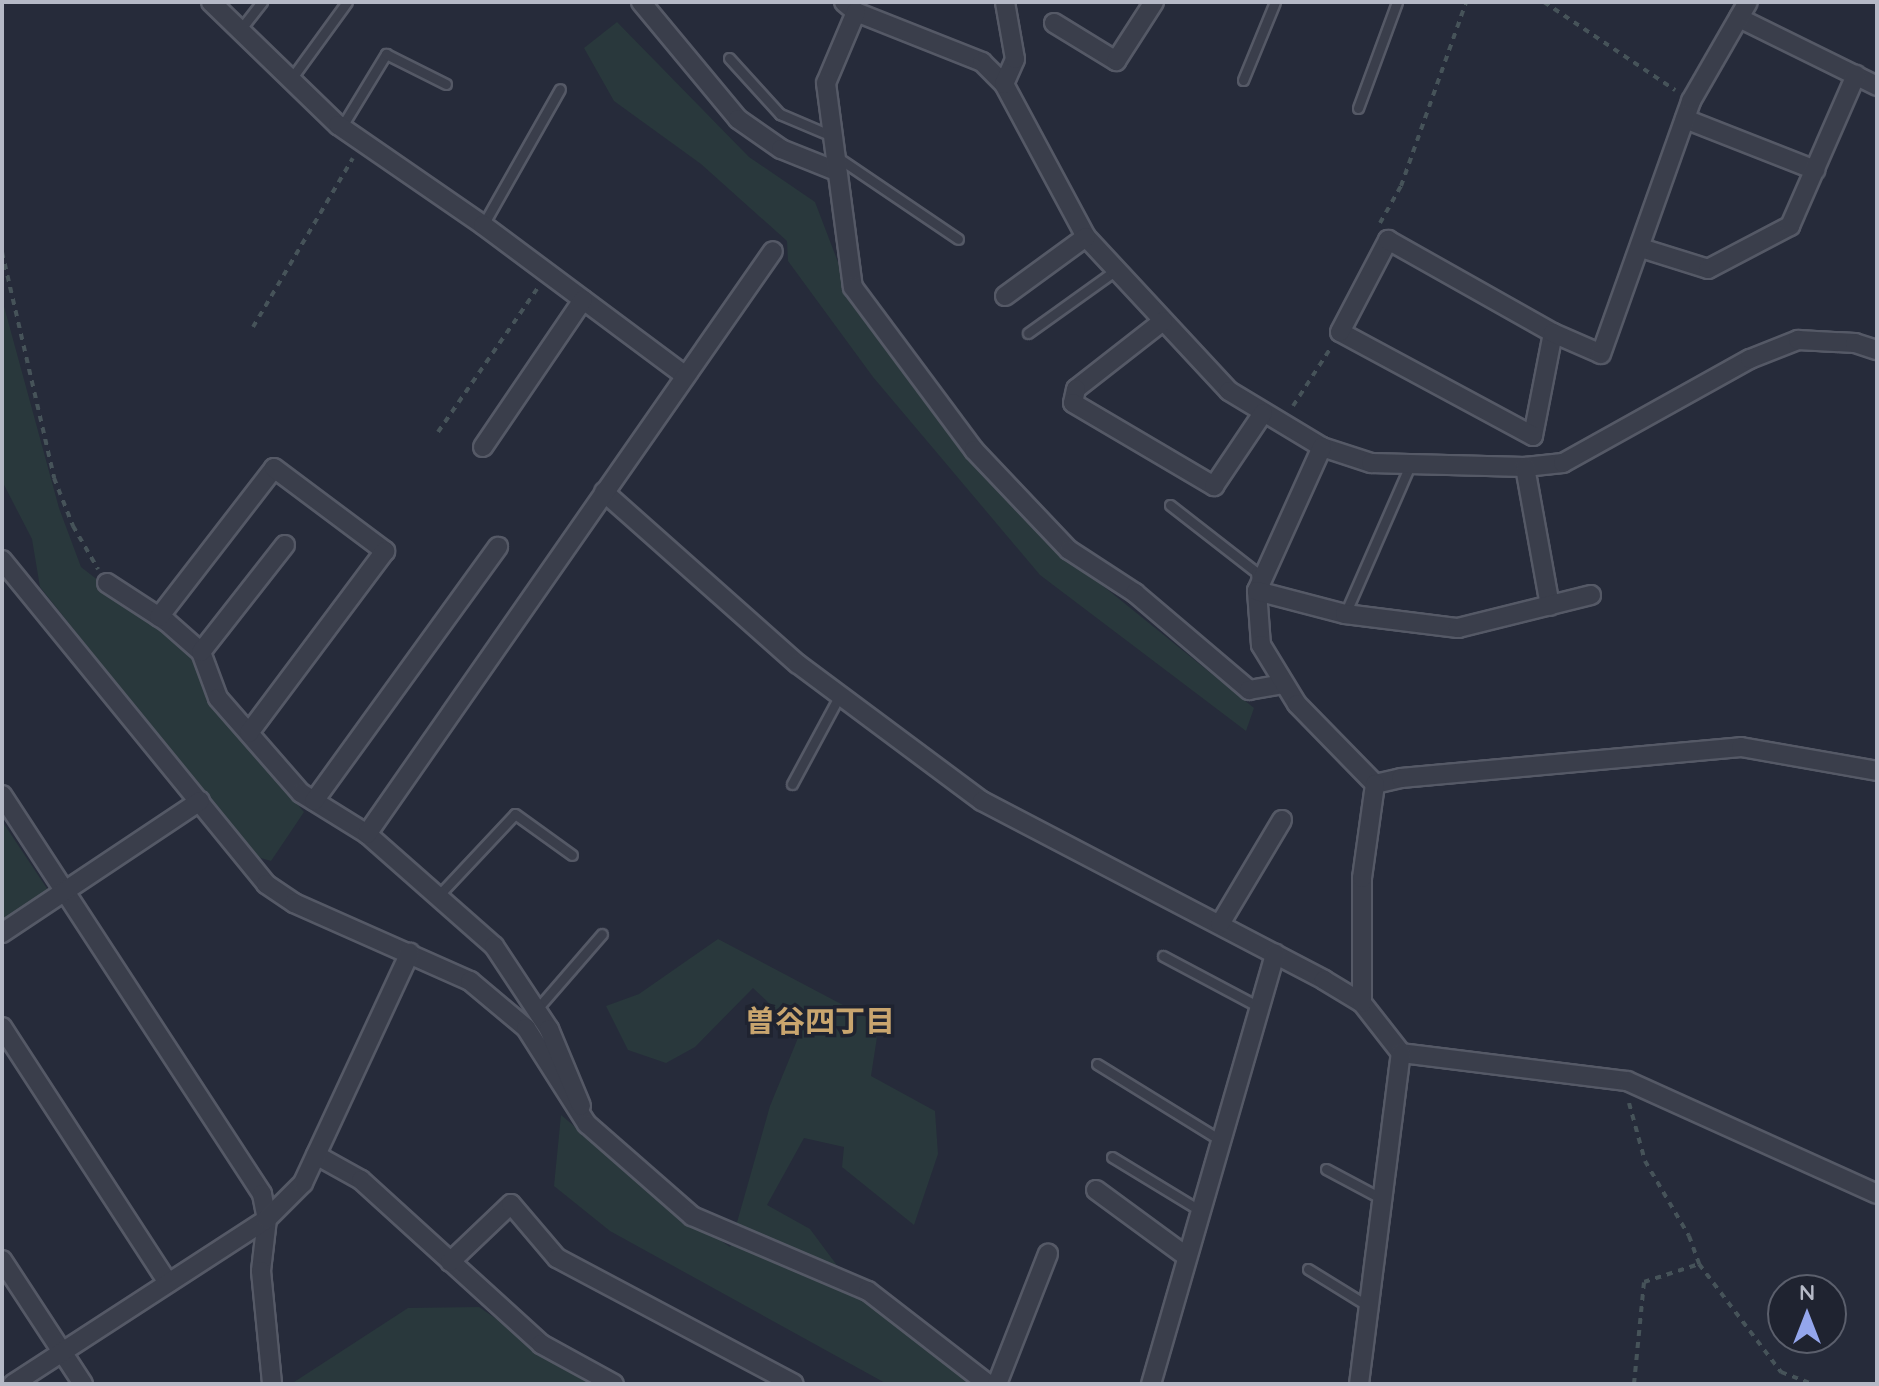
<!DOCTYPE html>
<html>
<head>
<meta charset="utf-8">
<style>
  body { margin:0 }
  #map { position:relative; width:1879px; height:1386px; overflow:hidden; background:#262b3a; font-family:Quicksand,"Noto Sans JP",sans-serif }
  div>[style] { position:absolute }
  .green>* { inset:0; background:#29383c }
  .path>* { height:4px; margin-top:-2px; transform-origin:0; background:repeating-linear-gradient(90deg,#465359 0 6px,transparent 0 12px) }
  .roads { filter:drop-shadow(2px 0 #555966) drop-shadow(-2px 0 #555966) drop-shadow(0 2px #555966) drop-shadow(0 -2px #555966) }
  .lane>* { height:9px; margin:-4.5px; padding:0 4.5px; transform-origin:4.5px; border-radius:4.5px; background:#3a3e4b }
  .street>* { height:18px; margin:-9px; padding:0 9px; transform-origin:9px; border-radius:9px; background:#3a3e4b }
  span { translate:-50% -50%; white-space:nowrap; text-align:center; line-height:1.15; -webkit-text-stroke:7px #1f2330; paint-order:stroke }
  .neighbourhood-label { font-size:30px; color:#c9a56e; font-weight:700 }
  .frame { position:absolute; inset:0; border:4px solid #b5b9c6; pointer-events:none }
  .north { position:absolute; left:1767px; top:1274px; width:80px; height:80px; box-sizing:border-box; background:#1f2330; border:2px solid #5b5f6c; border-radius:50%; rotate:0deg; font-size:22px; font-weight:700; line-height:32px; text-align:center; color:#b5b9c6 }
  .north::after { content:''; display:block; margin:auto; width:28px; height:36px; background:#94a6ec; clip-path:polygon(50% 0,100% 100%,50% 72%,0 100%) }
</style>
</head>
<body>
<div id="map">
  <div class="green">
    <div style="clip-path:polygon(617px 22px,749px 157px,815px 202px,854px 304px,1045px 539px,1254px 708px,1246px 731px,1040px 575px,873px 377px,788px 261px,787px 241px,701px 164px,614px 101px,584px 48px)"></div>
    <div style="clip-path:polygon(2px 299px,59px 508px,81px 567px,194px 655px,216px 710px,304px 812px,271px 861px,254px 856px,40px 587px,32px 539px,2px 481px)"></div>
    <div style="clip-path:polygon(2px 821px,48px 890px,2px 920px)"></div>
    <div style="clip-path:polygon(718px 939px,879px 1024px,871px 1076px,935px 1111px,938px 1154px,914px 1225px,842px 1167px,844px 1147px,804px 1138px,767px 1205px,810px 1229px,862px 1299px,976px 1384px,887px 1384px,610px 1231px,554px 1186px,561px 1115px,665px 1202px,730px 1247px,770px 1106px,800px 1033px,753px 988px,695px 1047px,666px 1063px,628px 1050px,606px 1006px,639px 994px)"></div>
    <div style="clip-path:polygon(479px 1307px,591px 1384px,291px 1384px,408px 1308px)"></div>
  </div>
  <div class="path">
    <div style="left:1544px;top:2px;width:158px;rotate:33.9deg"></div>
    <div style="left:1380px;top:223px;width:43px;rotate:-60.4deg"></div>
    <div style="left:1401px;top:186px;width:195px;rotate:-70.5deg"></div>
    <div style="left:2px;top:252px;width:232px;rotate:77deg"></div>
    <div style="left:54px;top:478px;width:52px;rotate:68.4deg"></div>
    <div style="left:73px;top:526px;width:50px;rotate:59.8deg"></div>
    <div style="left:253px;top:327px;width:196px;rotate:-59.4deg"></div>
    <div style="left:1293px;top:406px;width:68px;rotate:-57deg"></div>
    <div style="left:438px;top:432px;width:174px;rotate:-55.3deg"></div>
    <div style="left:1629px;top:1103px;width:60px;rotate:74.6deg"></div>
    <div style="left:1645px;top:1161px;width:87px;rotate:59.6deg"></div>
    <div style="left:1689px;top:1236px;width:30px;rotate:70deg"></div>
    <div style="left:1699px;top:1264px;width:136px;rotate:52.8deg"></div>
    <div style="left:1781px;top:1372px;width:34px;rotate:21deg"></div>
    <div style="left:1634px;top:1384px;width:102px;rotate:-84.4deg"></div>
    <div style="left:1644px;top:1282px;width:58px;rotate:-18.1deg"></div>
  </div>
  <div class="roads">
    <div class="lane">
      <div style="left:240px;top:30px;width:36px;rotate:-52deg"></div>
      <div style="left:729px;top:58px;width:76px;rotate:47.7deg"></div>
      <div style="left:780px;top:114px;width:56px;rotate:22.9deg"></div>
      <div style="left:291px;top:79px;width:95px;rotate:-54deg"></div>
      <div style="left:1243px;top:80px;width:84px;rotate:-67.7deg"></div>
      <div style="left:1358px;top:108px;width:113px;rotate:-69.8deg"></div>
      <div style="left:341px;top:128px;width:87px;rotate:-58.7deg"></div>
      <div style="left:386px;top:54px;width:67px;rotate:26.6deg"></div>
      <div style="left:837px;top:157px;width:146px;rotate:34.1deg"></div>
      <div style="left:483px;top:225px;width:156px;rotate:-60.5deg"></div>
      <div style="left:1028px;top:333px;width:108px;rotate:-35.6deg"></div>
      <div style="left:1170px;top:505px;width:109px;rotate:37.9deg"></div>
      <div style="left:1256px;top:572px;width:12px;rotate:85deg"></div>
      <div style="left:1345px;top:614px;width:163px;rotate:-66.4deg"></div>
      <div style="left:792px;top:784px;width:101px;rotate:-61.7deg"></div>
      <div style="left:438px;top:896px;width:112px;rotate:-46.8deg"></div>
      <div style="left:515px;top:814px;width:70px;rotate:35.7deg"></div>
      <div style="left:1163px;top:956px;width:109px;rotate:28deg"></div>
      <div style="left:537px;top:1009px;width:99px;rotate:-49.1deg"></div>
      <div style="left:1097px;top:1064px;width:145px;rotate:31.7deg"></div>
      <div style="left:1112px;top:1157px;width:102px;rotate:31.3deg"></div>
      <div style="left:1326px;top:1169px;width:66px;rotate:28.1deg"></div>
      <div style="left:1308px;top:1269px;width:70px;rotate:31.7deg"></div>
    </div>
    <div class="street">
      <div style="left:211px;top:2px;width:177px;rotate:44.1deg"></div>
      <div style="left:338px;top:125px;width:176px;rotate:34.6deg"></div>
      <div style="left:483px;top:225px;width:251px;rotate:36.7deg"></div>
      <div style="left:641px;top:2px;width:152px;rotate:50.3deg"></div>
      <div style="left:738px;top:119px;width:52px;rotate:34.9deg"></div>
      <div style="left:781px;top:149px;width:59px;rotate:21.8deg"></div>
      <div style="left:844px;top:2px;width:16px;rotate:40deg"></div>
      <div style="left:856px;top:12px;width:136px;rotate:21.6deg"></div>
      <div style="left:982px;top:62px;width:31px;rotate:45deg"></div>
      <div style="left:1004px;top:84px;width:174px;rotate:61.8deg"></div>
      <div style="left:1086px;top:237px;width:210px;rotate:47.1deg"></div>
      <div style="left:1229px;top:391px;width:109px;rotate:31.1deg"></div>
      <div style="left:1322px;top:447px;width:52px;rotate:18.1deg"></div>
      <div style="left:1371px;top:463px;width:154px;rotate:1.5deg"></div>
      <div style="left:1525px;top:467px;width:38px;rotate:-6deg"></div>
      <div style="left:1563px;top:463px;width:214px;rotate:-29.1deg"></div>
      <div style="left:1750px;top:359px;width:52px;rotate:-21.6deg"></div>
      <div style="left:1798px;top:340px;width:57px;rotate:3deg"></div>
      <div style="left:1855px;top:343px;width:23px;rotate:18deg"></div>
      <div style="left:856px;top:12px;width:77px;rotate:112.9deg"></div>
      <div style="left:826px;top:83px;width:206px;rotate:82.5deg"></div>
      <div style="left:853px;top:287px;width:203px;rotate:53.4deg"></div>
      <div style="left:974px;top:450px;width:138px;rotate:46.5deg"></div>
      <div style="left:1069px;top:550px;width:79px;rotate:33.1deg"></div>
      <div style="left:1135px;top:593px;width:150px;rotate:40.4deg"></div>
      <div style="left:1249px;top:690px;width:34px;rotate:-10deg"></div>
      <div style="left:1739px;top:18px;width:154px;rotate:26.2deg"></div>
      <div style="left:1054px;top:23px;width:73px;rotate:31.5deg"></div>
      <div style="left:1116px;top:61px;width:70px;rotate:-57.2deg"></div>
      <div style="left:1004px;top:84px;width:27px;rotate:-66deg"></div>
      <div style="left:1015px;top:59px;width:58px;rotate:-100deg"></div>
      <div style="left:1685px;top:119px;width:140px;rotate:21.4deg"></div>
      <div style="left:1641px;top:248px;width:70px;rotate:17.4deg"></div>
      <div style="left:1708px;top:269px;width:93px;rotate:-27.7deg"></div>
      <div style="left:1790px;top:226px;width:165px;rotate:-66.4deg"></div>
      <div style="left:1005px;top:296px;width:100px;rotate:-36.1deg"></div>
      <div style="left:1163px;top:321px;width:110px;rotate:142deg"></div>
      <div style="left:1076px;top:389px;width:14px;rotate:102deg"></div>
      <div style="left:1073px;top:403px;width:164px;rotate:30.5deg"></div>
      <div style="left:1214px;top:486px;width:88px;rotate:-56.1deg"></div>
      <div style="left:1553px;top:333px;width:105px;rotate:101deg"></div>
      <div style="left:1533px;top:436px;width:219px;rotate:-151.7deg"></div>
      <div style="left:1340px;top:332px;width:104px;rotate:-62.4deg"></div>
      <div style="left:1388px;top:240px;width:189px;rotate:29.4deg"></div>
      <div style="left:1553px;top:333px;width:52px;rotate:23.6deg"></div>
      <div style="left:1601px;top:354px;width:269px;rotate:-70.4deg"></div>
      <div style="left:1691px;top:101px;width:114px;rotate:-60.1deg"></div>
      <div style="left:483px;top:447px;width:178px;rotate:-55.8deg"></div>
      <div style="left:1322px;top:447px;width:158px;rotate:114.3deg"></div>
      <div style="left:1257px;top:591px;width:54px;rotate:85.8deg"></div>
      <div style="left:1261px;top:645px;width:69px;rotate:58.6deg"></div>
      <div style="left:1297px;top:704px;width:112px;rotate:45.7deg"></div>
      <div style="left:1525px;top:467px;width:141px;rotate:79.8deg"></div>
      <div style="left:604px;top:492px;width:259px;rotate:41.6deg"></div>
      <div style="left:798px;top:664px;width:229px;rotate:36.7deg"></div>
      <div style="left:982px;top:801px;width:386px;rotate:27.6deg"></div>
      <div style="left:1324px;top:980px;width:44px;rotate:31.2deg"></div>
      <div style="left:1362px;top:1003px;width:63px;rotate:52deg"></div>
      <div style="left:1401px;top:1053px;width:228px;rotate:7.1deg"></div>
      <div style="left:1627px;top:1081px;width:274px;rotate:24.3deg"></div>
      <div style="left:2px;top:560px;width:418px;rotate:50.8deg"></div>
      <div style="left:266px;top:884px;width:34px;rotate:34deg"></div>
      <div style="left:294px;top:903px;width:193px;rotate:23.9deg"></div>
      <div style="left:470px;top:981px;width:73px;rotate:40deg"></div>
      <div style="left:526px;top:1028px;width:114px;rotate:57.6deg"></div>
      <div style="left:587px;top:1124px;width:140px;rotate:41.2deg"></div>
      <div style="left:692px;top:1216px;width:191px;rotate:23.1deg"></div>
      <div style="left:868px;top:1291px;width:152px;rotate:37.8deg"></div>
      <div style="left:107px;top:583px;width:72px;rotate:33deg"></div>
      <div style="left:167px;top:622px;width:45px;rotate:41.4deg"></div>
      <div style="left:201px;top:652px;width:49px;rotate:69.7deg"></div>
      <div style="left:218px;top:698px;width:126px;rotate:48.9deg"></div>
      <div style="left:301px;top:793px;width:78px;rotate:31.8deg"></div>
      <div style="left:367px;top:834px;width:169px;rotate:41.4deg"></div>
      <div style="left:494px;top:946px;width:100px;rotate:56.5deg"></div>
      <div style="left:549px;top:1029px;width:83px;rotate:67.4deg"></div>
      <div style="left:1257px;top:591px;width:91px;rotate:14.6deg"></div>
      <div style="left:1345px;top:614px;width:114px;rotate:7.1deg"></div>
      <div style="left:1458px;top:628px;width:137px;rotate:-13.9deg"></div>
      <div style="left:159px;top:617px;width:188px;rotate:-52.3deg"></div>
      <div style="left:274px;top:468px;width:139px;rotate:36.8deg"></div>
      <div style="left:385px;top:551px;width:227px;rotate:126.8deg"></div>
      <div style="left:201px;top:652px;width:136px;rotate:-51.9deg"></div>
      <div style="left:1375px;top:784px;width:27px;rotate:-13deg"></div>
      <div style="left:1401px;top:778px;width:341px;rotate:-5.2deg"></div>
      <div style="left:1741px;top:747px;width:138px;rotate:10deg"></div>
      <div style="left:2px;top:795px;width:476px;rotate:56.9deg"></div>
      <div style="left:262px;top:1194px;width:25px;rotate:79deg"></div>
      <div style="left:267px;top:1219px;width:52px;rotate:96.6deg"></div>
      <div style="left:261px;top:1271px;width:114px;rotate:84.4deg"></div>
      <div style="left:314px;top:801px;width:314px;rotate:-54.1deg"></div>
      <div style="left:367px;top:834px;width:710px;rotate:-55.15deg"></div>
      <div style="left:1220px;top:924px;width:121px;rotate:-59.2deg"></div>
      <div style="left:2px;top:933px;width:238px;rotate:-33.7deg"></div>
      <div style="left:1362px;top:1003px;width:125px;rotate:-90deg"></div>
      <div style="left:1362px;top:878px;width:95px;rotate:-82.1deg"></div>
      <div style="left:2px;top:1027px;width:305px;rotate:57deg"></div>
      <div style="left:316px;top:1155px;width:51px;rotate:29.1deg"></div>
      <div style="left:361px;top:1180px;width:244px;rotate:42.3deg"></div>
      <div style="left:541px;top:1344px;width:83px;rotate:28.7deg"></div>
      <div style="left:1096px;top:1190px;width:112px;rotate:36.3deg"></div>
      <div style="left:2px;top:1260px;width:148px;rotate:56.8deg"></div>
      <div style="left:450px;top:1262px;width:84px;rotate:-43.6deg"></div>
      <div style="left:511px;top:1204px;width:71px;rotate:49.6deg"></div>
      <div style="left:557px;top:1258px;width:268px;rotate:28deg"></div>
      <div style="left:13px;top:1384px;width:303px;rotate:-33deg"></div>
      <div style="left:267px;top:1219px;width:51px;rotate:-45deg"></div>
      <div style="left:303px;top:1183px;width:254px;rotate:-65.1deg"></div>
      <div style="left:997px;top:1384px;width:140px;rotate:-68.6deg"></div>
      <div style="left:1151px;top:1384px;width:448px;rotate:-73.9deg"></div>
      <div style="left:1359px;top:1384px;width:334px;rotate:-82.8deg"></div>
    </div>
  </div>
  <div class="neighbourhood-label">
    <span style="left:820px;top:1021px">曽谷四丁目</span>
  </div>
  <div class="frame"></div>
  <div class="north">N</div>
</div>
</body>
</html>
